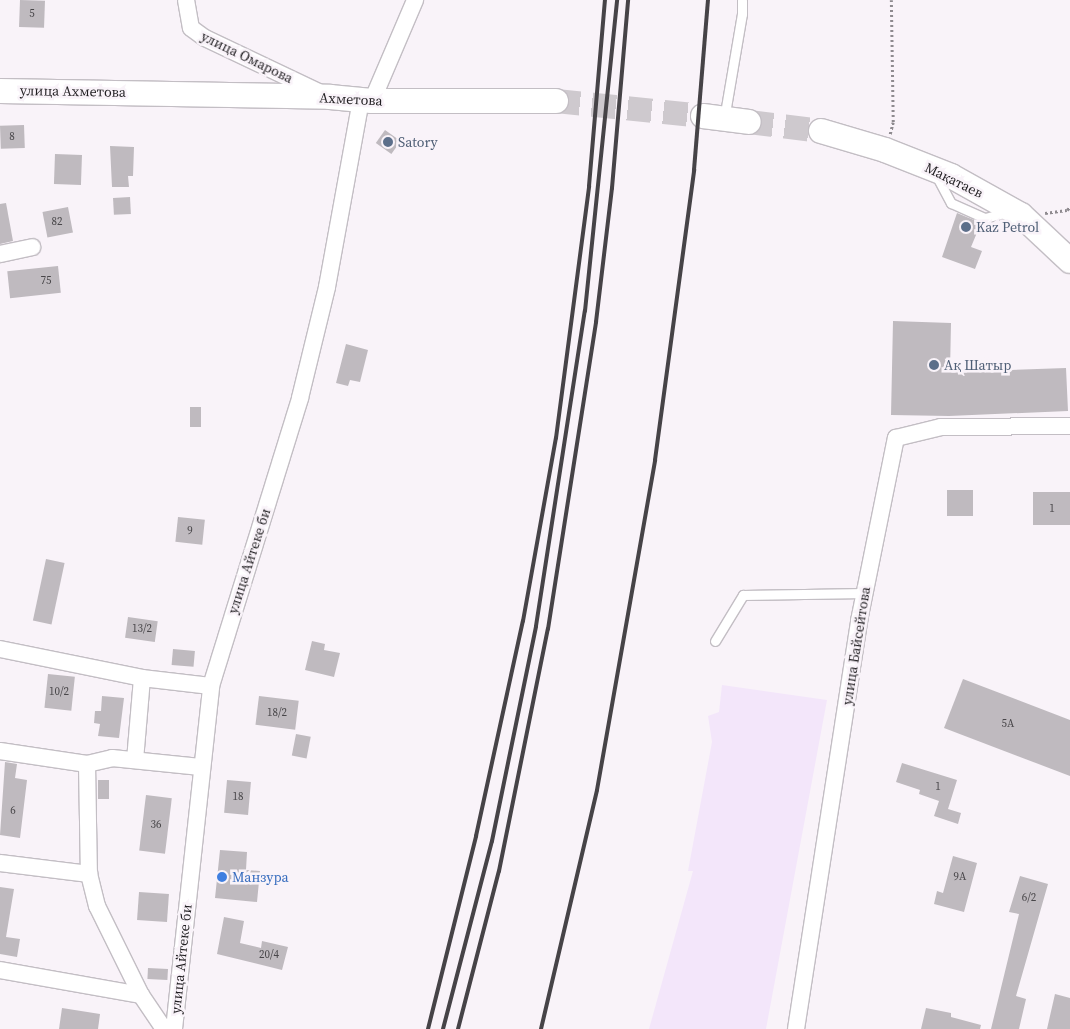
<!DOCTYPE html>
<html>
<head>
<meta charset="utf-8">
<style>
  body { margin:0 }
  #map { position:relative; width:1070px; height:1029px; overflow:hidden; background:#f9f3f9; font-family:"Source Serif 4",serif }
  div>[style] { position:absolute }
  .industrial>* { inset:0; background:#f3e6fa }
  .building>* { inset:0; background:#bfbabf; transform-origin:0 0 }
  .secondary-tunnel>* { height:24px; margin-top:-12px; transform-origin:0; background:repeating-linear-gradient(90deg,#cec9ce 0 24px,transparent 0 36px) }
  .path>* { height:2.5px; margin-top:-1.25px; transform-origin:0; background:repeating-linear-gradient(90deg,#8e8a8f 0 2.5px,transparent 0 5px) }
  .roads { filter:drop-shadow(1px 0 #c3bec4) drop-shadow(-1px 0 #c3bec4) drop-shadow(0 1px #c3bec4) drop-shadow(0 -1px #c3bec4) }
  .service>* { height:9px; margin:-4.5px; padding:0 4.5px; transform-origin:4.5px; border-radius:4.5px; background:#fff }
  .minor>* { height:16px; margin:-8px; padding:0 8px; transform-origin:8px; border-radius:8px; background:#fff }
  .secondary>* { height:24px; margin:-12px; padding:0 12px; transform-origin:12px; border-radius:12px; background:#fff }
  .rail>* { height:4px; margin:-2px; padding:0 2px; transform-origin:2px; border-radius:2px; background:#464347 }
  .dots>* { width:14px; height:14px; translate:-50% -50%; box-sizing:border-box; border:2px solid #f9f3f9; border-radius:50% }
  span { translate:-50% -50%; white-space:nowrap; text-align:center; line-height:1.15; -webkit-text-stroke:5px #f9f3f9; paint-order:stroke }
  .number-label { font-size:11px; color:#484649 }
  .number-label span { -webkit-text-stroke-width:0 }
  .street-label { font-size:14px; color:#211f22 }
  .service-label { font-size:14px; color:#4e5e75 }
  .left { translate:0 -50%; text-align:left }
  .shop-label { font-size:14px; color:#366cbe }
</style>
</head>
<body>
<div id="map">
  <div class="industrial">
    <div style="clip-path:polygon(722px 685px,827px 700px,766px 1029px,649px 1029px,693px 871px,688px 871px,712px 742px,708px 716px,719px 712px)"></div>
  </div>
  <div class="building">
    <div style="left:20px;top:0;width:25px;height:27px;rotate:2deg"></div>
    <div style="left:24px;top:125px;width:23px;height:24px;rotate:88deg"></div>
    <div style="left:385px;top:130px;width:19px;height:16px;rotate:35deg"></div>
    <div style="clip-path:polygon(110px 146px,134px 147px,133px 176px,128px 176px,129px 187px,112px 187px)"></div>
    <div style="left:55px;top:154px;width:27px;height:30px;rotate:2deg"></div>
    <div style="left:130px;top:197px;width:17px;height:17px;rotate:87deg"></div>
    <div style="clip-path:polygon(6px 203px,13px 241px,0 244px,0 204px)"></div>
    <div style="left:68px;top:207px;width:26px;height:26px;rotate:79deg"></div>
    <div style="clip-path:polygon(957px 213px,981px 223px,971px 247px,982px 251px,975px 269px,942px 257px)"></div>
    <div style="left:58px;top:266px;width:27px;height:51px;rotate:84deg"></div>
    <div style="clip-path:polygon(893px 321px,951px 323px,950px 372px,1066px 368px,1068px 411px,949px 416px,891px 415px)"></div>
    <div style="clip-path:polygon(346px 344px,368px 350px,360px 382px,350px 380px,348px 386px,336px 383px)"></div>
    <div style="left:190px;top:407px;width:11px;height:20px"></div>
    <div style="left:947px;top:490px;width:26px;height:26px"></div>
    <div style="left:1070px;top:492px;width:33px;height:37px;rotate:90deg"></div>
    <div style="left:178px;top:517px;width:27px;height:25px;rotate:6deg"></div>
    <div style="left:46px;top:559px;width:19px;height:63px;rotate:12deg"></div>
    <div style="left:128px;top:617px;width:30px;height:21px;rotate:8deg"></div>
    <div style="clip-path:polygon(312px 641px,325px 644px,324px 650px,340px 653px,334px 677px,305px 670px)"></div>
    <div style="left:173px;top:649px;width:22px;height:16px;rotate:5deg"></div>
    <div style="left:48px;top:674px;width:27px;height:34px;rotate:6deg"></div>
    <div style="clip-path:polygon(963px 679px,1070px 720px,1070px 776px,944px 728px)"></div>
    <div style="clip-path:polygon(102px 696px,124px 698px,119px 738px,98px 736px,100px 724px,94px 723px,95px 711px,101px 711px)"></div>
    <div style="left:259px;top:696px;width:40px;height:29px;rotate:7deg"></div>
    <div style="left:296px;top:734px;width:15px;height:22px;rotate:11deg"></div>
    <div style="clip-path:polygon(5px 762px,17px 764px,15px 778px,27px 780px,20px 838px,0 835px)"></div>
    <div style="clip-path:polygon(902px 763px,957px 780px,948px 809px,961px 813px,958px 824px,934px 816px,939px 801px,919px 794px,920px 790px,896px 782px)"></div>
    <div style="left:98px;top:780px;width:11px;height:19px"></div>
    <div style="left:227px;top:780px;width:24px;height:33px;rotate:5deg"></div>
    <div style="left:146px;top:795px;width:26px;height:56px;rotate:7deg"></div>
    <div style="clip-path:polygon(220px 850px,247px 852px,246px 870px,260px 871px,257px 902px,215px 898px)"></div>
    <div style="clip-path:polygon(953px 856px,977px 863px,964px 912px,934px 904px,937px 891px,943px 893px)"></div>
    <div style="clip-path:polygon(1020px 876px,1048px 884px,1016px 996px,1026px 999px,1019px 1029px,991px 1029px,1019px 914px,1009px 912px)"></div>
    <div style="clip-path:polygon(0 887px,14px 889px,6px 937px,20px 939px,17px 957px,0 954px)"></div>
    <div style="left:139px;top:892px;width:30px;height:28px;rotate:4deg"></div>
    <div style="clip-path:polygon(224px 917px,244px 921px,240px 943px,261px 948px,262px 941px,288px 947px,282px 970px,217px 954px)"></div>
    <div style="left:148px;top:968px;width:20px;height:11px;rotate:3deg"></div>
    <div style="clip-path:polygon(1055px 994px,1070px 998px,1070px 1029px,1047px 1029px)"></div>
    <div style="clip-path:polygon(62px 1008px,100px 1014px,98px 1029px,59px 1029px)"></div>
    <div style="clip-path:polygon(926px 1008px,951px 1013px,951px 1017px,981px 1025px,980px 1029px,921px 1029px)"></div>
  </div>
  <div class="secondary-tunnel">
    <div style="left:556px;top:101px;width:148px;rotate:5.8deg"></div>
    <div style="left:749px;top:122px;width:73px;rotate:7.1deg"></div>
  </div>
  <div class="path">
    <div style="left:890px;top:134px;width:12px;rotate:-76deg"></div>
    <div style="left:893px;top:122px;width:122px;rotate:-90.9deg"></div>
    <div style="left:1045px;top:213px;width:22px;rotate:-8deg"></div>
    <div style="left:1067px;top:210px;width:4px;rotate:-45deg"></div>
  </div>
  <div class="roads">
    <div class="service">
      <div style="left:724px;top:119px;width:107px;rotate:-80.3deg"></div>
      <div style="left:742px;top:14px;width:14px;rotate:-90deg"></div>
      <div style="left:936px;top:175px;width:32px;rotate:62deg"></div>
      <div style="left:951px;top:203px;width:37px;rotate:24deg"></div>
      <div style="left:985px;top:218px;width:24px;rotate:-15deg"></div>
      <div style="left:715px;top:641px;width:54px;rotate:-58.7deg"></div>
      <div style="left:743px;top:595px;width:122px;rotate:-0.9deg"></div>
    </div>
    <div class="minor">
      <div style="left:186px;top:0;width:28px;rotate:80deg"></div>
      <div style="left:191px;top:28px;width:17px;rotate:36deg"></div>
      <div style="left:205px;top:38px;width:131px;rotate:25.4deg"></div>
      <div style="left:372px;top:101px;width:110px;rotate:-66.9deg"></div>
      <div style="left:0;top:254px;width:33px;rotate:-12deg"></div>
      <div style="left:0;top:649px;width:145px;rotate:11.5deg"></div>
      <div style="left:142px;top:678px;width:69px;rotate:6.6deg"></div>
      <div style="left:0;top:751px;width:88px;rotate:8.5deg"></div>
      <div style="left:87px;top:764px;width:26px;rotate:-13deg"></div>
      <div style="left:112px;top:758px;width:89px;rotate:5.8deg"></div>
      <div style="left:135px;top:760px;width:82px;rotate:-85.1deg"></div>
      <div style="left:87px;top:764px;width:110px;rotate:89deg"></div>
      <div style="left:89px;top:874px;width:33px;rotate:76deg"></div>
      <div style="left:97px;top:906px;width:99px;rotate:63.7deg"></div>
      <div style="left:141px;top:995px;width:41px;rotate:55.9deg"></div>
      <div style="left:0;top:863px;width:90px;rotate:7deg"></div>
      <div style="left:0;top:970px;width:143px;rotate:10.1deg"></div>
      <div style="left:174px;top:1029px;width:345px;rotate:-83.8deg"></div>
      <div style="left:211px;top:686px;width:301px;rotate:-72.8deg"></div>
      <div style="left:300px;top:398px;width:114px;rotate:-76.3deg"></div>
      <div style="left:327px;top:287px;width:191px;rotate:-79.7deg"></div>
      <div style="left:796px;top:1029px;width:413px;rotate:-81.2deg"></div>
      <div style="left:859px;top:621px;width:187px;rotate:-78.6deg"></div>
      <div style="left:896px;top:438px;width:46px;rotate:-13.7deg"></div>
      <div style="left:941px;top:427px;width:129px;rotate:-0.4deg"></div>
    </div>
    <div class="secondary">
      <div style="left:0;top:91px;width:330px;rotate:1deg"></div>
      <div style="left:330px;top:97px;width:42px;rotate:5.4deg"></div>
      <div style="left:372px;top:101px;width:184px"></div>
      <div style="left:703px;top:116px;width:46px;rotate:7.4deg"></div>
      <div style="left:821px;top:131px;width:67px;rotate:16.5deg"></div>
      <div style="left:885px;top:150px;width:71px;rotate:21.5deg"></div>
      <div style="left:951px;top:176px;width:80px;rotate:29.1deg"></div>
      <div style="left:1021px;top:215px;width:67px;rotate:43.2deg"></div>
    </div>
  </div>
  <div class="rail">
    <div style="left:428px;top:1029px;width:199px;rotate:-76deg"></div>
    <div style="left:476px;top:836px;width:220px;rotate:-77.7deg"></div>
    <div style="left:523px;top:621px;width:186px;rotate:-79.8deg"></div>
    <div style="left:556px;top:438px;width:254px;rotate:-82.5deg"></div>
    <div style="left:589px;top:186px;width:187px;rotate:-85.1deg"></div>
    <div style="left:443px;top:1029px;width:194px;rotate:-75.4deg"></div>
    <div style="left:492px;top:841px;width:219px;rotate:-78.4deg"></div>
    <div style="left:536px;top:626px;width:319px;rotate:-81.2deg"></div>
    <div style="left:585px;top:311px;width:313px;rotate:-84.1deg"></div>
    <div style="left:458px;top:1029px;width:163px;rotate:-75.5deg"></div>
    <div style="left:499px;top:871px;width:247px;rotate:-78.6deg"></div>
    <div style="left:548px;top:629px;width:311px;rotate:-81.1deg"></div>
    <div style="left:596px;top:322px;width:135px;rotate:-83.2deg"></div>
    <div style="left:612px;top:188px;width:189px;rotate:-85.1deg"></div>
    <div style="left:541px;top:1029px;width:245px;rotate:-76.8deg"></div>
    <div style="left:597px;top:790px;width:335px;rotate:-80deg"></div>
    <div style="left:655px;top:460px;width:293px;rotate:-82.3deg"></div>
    <div style="left:694px;top:170px;width:171px;rotate:-85.3deg"></div>
  </div>
  <div class="dots">
    <div style="left:388px;top:142px;background:#5c6f8a"></div>
    <div style="left:966px;top:227px;background:#5c6f8a"></div>
    <div style="left:934px;top:365px;background:#5c6f8a"></div>
    <div style="left:222px;top:877px;background:#3f7fe0"></div>
  </div>
  <div class="number-label">
    <span style="left:32px;top:14px">5</span>
    <span style="left:12px;top:137px">8</span>
    <span style="left:57px;top:222px">82</span>
    <span style="left:46px;top:281px">75</span>
    <span style="left:1052px;top:509px">1</span>
    <span style="left:190px;top:531px">9</span>
    <span style="left:142px;top:629px">13/2</span>
    <span style="left:59px;top:692px">10/2</span>
    <span style="left:277px;top:713px">18/2</span>
    <span style="left:1008px;top:724px">5А</span>
    <span style="left:938px;top:787px">1</span>
    <span style="left:238px;top:797px">18</span>
    <span style="left:13px;top:811px">6</span>
    <span style="left:156px;top:825px">36</span>
    <span style="left:960px;top:877px">9А</span>
    <span style="left:1029px;top:898px">6/2</span>
    <span style="left:269px;top:955px">20/4</span>
  </div>
  <div class="street-label">
    <span style="left:247px;top:57px;rotate:26deg">улица Омарова</span>
    <span style="left:73px;top:91px;rotate:1deg">улица Ахметова</span>
    <span style="left:351px;top:99px;rotate:3deg">Ахметова</span>
    <span style="left:954px;top:180px;rotate:26deg">Мақатаев</span>
    <span style="left:249px;top:561px;rotate:-72deg">улица Айтеке би</span>
    <span style="left:856px;top:646px;rotate:-81deg">улица Байсейтова</span>
    <span style="left:181px;top:959px;rotate:-84deg">улица Айтеке би</span>
  </div>
  <div class="service-label">
    <span class="left" style="left:398px;top:142px">Satory</span>
    <span class="left" style="left:976px;top:227px">Kaz Petrol</span>
    <span class="left" style="left:944px;top:365px">Ақ Шатыр</span>
  </div>
  <div class="shop-label">
    <span class="left" style="left:232px;top:877px">Манзура</span>
  </div>
</div>
</body>
</html>
